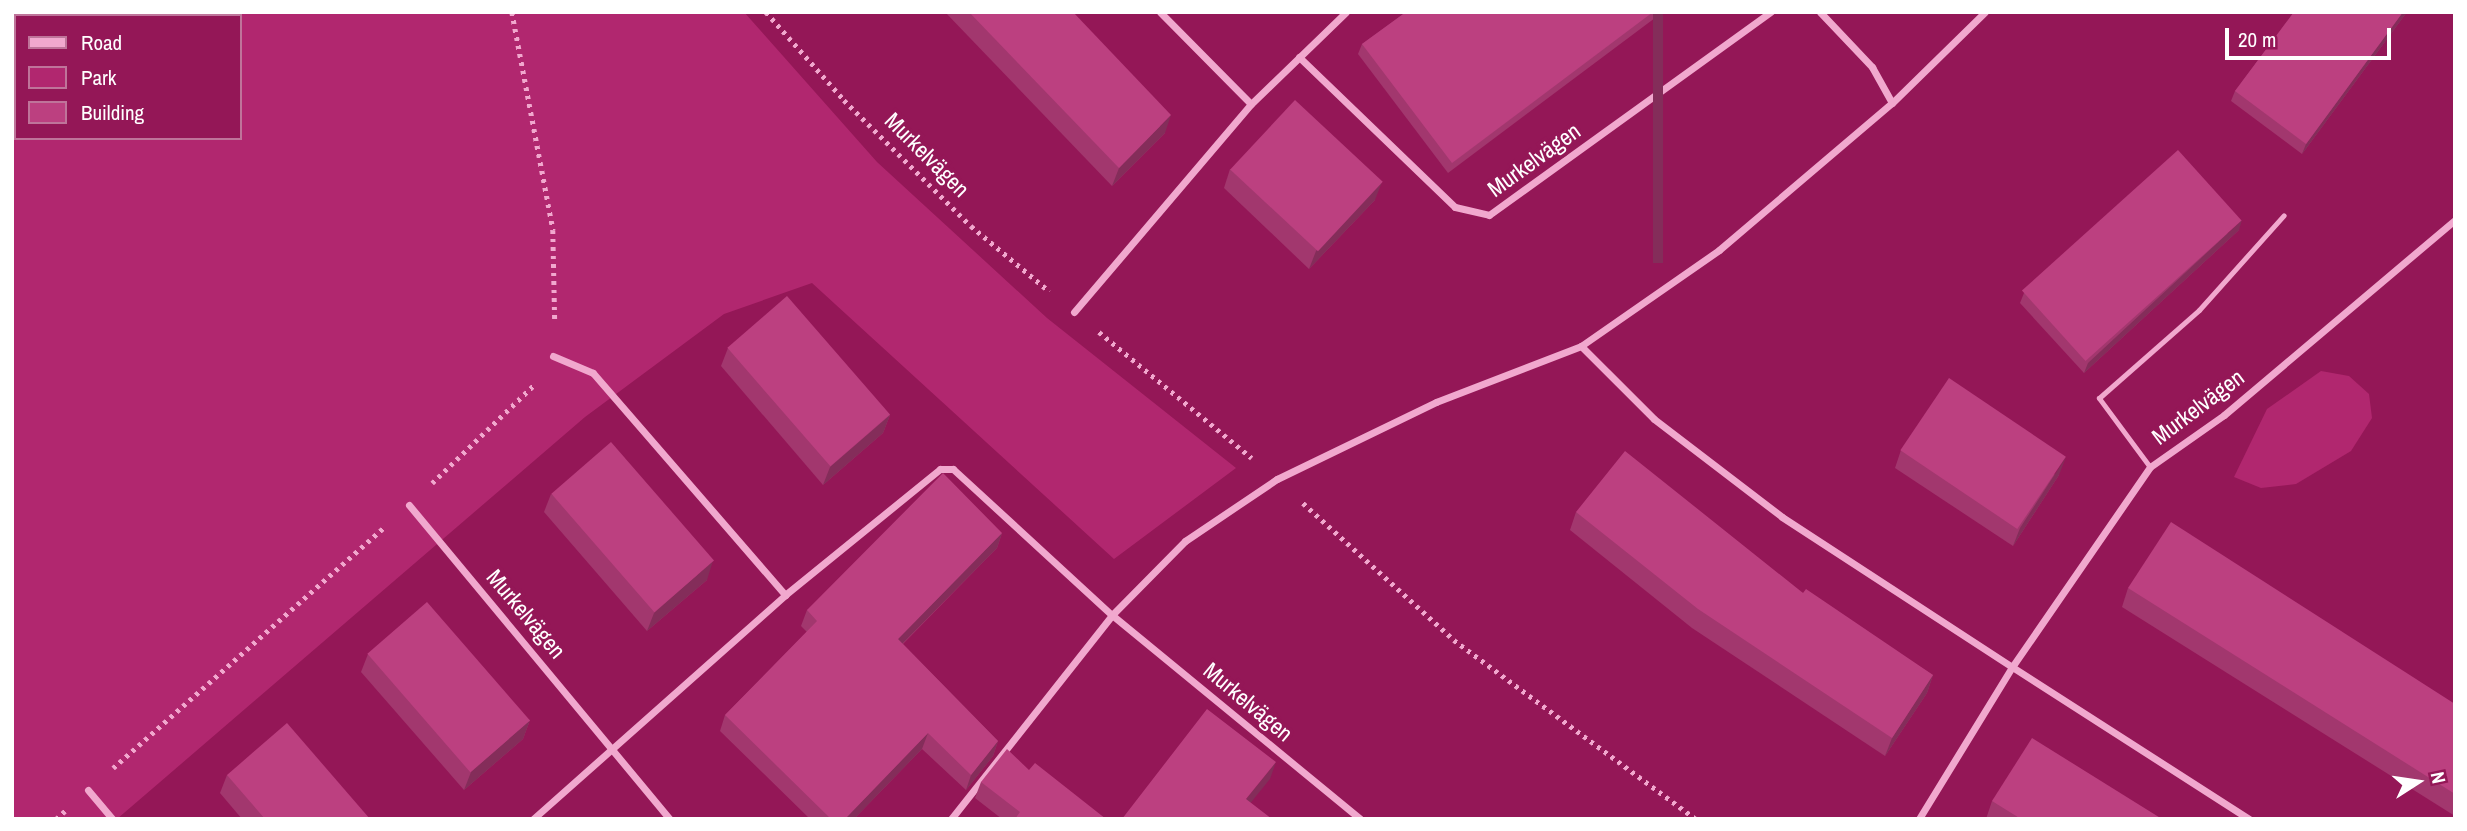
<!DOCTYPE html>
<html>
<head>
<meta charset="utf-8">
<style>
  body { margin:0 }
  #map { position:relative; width:2467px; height:831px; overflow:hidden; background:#941757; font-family:"Archivo Narrow",sans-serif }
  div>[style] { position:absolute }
  .green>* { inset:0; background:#b1276f }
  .path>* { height:4.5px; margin-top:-2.25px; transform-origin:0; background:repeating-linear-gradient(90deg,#f1a8ce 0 3.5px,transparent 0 8.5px) }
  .lane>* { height:5px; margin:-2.5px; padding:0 2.5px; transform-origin:2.5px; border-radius:2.5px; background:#f1a8ce }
  .street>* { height:7px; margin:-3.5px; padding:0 3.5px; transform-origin:3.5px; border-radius:3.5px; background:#f1a8ce }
  .wall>* { inset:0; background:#a2376e }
  .shaded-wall>* { inset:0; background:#842d5a; transform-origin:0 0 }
  .building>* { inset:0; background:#bc4080; transform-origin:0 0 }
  span { translate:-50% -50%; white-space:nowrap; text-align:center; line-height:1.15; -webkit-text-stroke:7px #941757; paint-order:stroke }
  .street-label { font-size:23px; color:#fff }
  .frame { position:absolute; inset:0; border:14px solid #fff; pointer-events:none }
  .legend { position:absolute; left:14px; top:14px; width:228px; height:126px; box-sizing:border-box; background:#941757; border:2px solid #bf749a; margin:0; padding:9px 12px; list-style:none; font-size:21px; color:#fff }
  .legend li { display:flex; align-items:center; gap:14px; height:35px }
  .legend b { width:35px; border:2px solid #bf749a }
  .north { position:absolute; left:2383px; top:747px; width:70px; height:70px; -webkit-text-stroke:5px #941757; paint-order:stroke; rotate:78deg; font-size:19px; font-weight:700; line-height:28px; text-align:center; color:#fff }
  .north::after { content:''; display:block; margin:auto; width:24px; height:32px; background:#fff; clip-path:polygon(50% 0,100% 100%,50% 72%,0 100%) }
  .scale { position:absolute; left:2225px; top:28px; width:166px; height:32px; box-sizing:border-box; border:4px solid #fff; border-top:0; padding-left:9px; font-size:21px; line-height:24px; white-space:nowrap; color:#fff; -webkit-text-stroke:5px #941757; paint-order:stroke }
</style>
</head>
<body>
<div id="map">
  <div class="green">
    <div style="clip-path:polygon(evenodd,12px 12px,744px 12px,877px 162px,1047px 318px,1236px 468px,1114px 559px,812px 283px,724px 314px,585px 417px,117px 819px,12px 819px,12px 12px,16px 16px,240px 16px,240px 138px,16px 138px,16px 16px)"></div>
    <div style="clip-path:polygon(2321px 371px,2349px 376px,2369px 394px,2372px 418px,2351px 451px,2296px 484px,2261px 488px,2234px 477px,2267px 409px)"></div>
  </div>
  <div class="path">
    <div style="left:512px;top:12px;width:222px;rotate:79.3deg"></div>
    <div style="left:553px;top:230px;width:92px;rotate:88.8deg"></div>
    <div style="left:766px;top:12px;width:118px;rotate:48.4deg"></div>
    <div style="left:844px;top:100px;width:179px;rotate:44.8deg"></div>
    <div style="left:971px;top:226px;width:102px;rotate:39.8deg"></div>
    <div style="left:1099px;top:332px;width:198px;rotate:39.5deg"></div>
    <div style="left:432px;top:483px;width:144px;rotate:-43.9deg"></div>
    <div style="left:1303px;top:503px;width:204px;rotate:42.2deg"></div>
    <div style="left:1454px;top:640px;width:301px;rotate:36.5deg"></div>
    <div style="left:113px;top:768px;width:363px;rotate:-41.6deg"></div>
    <div style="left:56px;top:819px;width:12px;rotate:-42deg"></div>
  </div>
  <div class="lane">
    <div style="left:2150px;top:467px;width:86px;rotate:-126.5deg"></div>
    <div style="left:2099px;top:398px;width:133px;rotate:-41.3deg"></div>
    <div style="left:2199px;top:310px;width:127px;rotate:-48.2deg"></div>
  </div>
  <div class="street">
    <div style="left:1160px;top:12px;width:129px;rotate:45.3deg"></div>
    <div style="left:1251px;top:104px;width:132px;rotate:-44.1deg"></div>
    <div style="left:1820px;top:12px;width:76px;rotate:46.6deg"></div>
    <div style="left:1872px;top:67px;width:41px;rotate:60.9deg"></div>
    <div style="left:1299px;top:57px;width:216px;rotate:43.9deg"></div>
    <div style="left:1455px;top:207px;width:35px;rotate:13deg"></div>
    <div style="left:1489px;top:215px;width:347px;rotate:-35.8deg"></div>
    <div style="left:1074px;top:312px;width:273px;rotate:-49.6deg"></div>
    <div style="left:1581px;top:346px;width:103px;rotate:45deg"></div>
    <div style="left:1654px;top:419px;width:161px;rotate:37.4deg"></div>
    <div style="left:1782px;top:517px;width:275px;rotate:33.1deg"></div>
    <div style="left:2012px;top:667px;width:178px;rotate:121.5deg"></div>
    <div style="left:553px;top:356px;width:43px;rotate:23deg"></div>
    <div style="left:593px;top:373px;width:294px;rotate:49.1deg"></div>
    <div style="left:409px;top:505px;width:408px;rotate:50.3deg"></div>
    <div style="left:88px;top:790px;width:38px;rotate:50deg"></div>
    <div style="left:533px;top:819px;width:337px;rotate:-41.6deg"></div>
    <div style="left:785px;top:595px;width:200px;rotate:-39.1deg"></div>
    <div style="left:940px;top:469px;width:13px"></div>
    <div style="left:953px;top:469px;width:216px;rotate:42.6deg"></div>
    <div style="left:1112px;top:615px;width:321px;rotate:39.4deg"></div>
    <div style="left:951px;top:819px;width:260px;rotate:-51.7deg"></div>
    <div style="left:1112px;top:615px;width:104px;rotate:-45.4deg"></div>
    <div style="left:1185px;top:541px;width:111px;rotate:-34deg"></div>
    <div style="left:1277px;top:479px;width:177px;rotate:-25.8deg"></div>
    <div style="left:1436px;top:402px;width:155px;rotate:-21.1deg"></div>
    <div style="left:1581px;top:346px;width:168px;rotate:-34.8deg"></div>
    <div style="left:1719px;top:250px;width:227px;rotate:-40.4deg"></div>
    <div style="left:1892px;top:103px;width:130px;rotate:-44.4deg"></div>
    <div style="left:2249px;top:819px;width:282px;rotate:-147.3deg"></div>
    <div style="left:2012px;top:667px;width:243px;rotate:-55.4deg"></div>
    <div style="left:2150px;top:467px;width:90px;rotate:-35.1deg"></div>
    <div style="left:2224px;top:415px;width:302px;rotate:-40.2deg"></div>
  </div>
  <div class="wall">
    <div style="clip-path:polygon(945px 12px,1073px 12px,1165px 133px,1112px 186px)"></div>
    <div style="clip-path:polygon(1406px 12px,1663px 12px,1448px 173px,1358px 54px,1362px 44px)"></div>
    <div style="clip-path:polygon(2294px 12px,2407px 12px,2302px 154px,2231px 101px,2235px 91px)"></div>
    <div style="clip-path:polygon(1230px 169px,1375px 200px,1309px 269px,1224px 188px)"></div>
    <div style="clip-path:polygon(2239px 230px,2084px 373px,2020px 303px,2024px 293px)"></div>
    <div style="clip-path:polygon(728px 348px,890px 415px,883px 433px,823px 485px,721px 366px)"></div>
    <div style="clip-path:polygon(1901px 450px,2059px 475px,2013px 546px,1895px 468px)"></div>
    <div style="clip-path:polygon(551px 494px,707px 580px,647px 631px,544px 512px)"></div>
    <div style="clip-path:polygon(1576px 512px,1803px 593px,1933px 675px,1927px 693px,1885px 756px,1692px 628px,1570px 530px)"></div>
    <div style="clip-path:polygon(1002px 533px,997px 548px,903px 644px,998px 741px,993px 756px,966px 790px,922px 749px,854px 819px,810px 819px,720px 731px,725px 715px,807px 632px,801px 626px,807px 610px)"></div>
    <div style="clip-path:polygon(2128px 588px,2455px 704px,2455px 816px,2122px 607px)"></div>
    <div style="clip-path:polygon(368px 654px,530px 720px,523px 739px,464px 790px,361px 672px)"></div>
    <div style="clip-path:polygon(1029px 770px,1106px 819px,1002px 819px,975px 798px,981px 782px)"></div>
    <div style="clip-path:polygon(227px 775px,370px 819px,242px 819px,220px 793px)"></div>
    <div style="clip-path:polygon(1992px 801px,2162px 819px,1986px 819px)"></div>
  </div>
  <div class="shaded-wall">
    <div style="left:1653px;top:12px;width:10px;height:251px"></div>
    <div style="clip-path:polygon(2403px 12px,2407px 12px,2302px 154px,2306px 144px)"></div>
    <div style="clip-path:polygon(1171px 115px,1165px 133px,1112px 186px,1119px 168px)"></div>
    <div style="clip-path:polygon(1382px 182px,1375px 200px,1309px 269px,1316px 251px)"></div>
    <div style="clip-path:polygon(2242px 220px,2239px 230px,2084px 373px,2088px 363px)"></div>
    <div style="clip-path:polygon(890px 415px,883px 433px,823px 485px,830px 467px)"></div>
    <div style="clip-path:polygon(2066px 457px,2059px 475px,2013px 546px,2020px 528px)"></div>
    <div style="clip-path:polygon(1002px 533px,997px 548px,892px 654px,898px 639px)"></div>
    <div style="clip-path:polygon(713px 561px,707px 580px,647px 631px,654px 613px)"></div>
    <div style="clip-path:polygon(1933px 675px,1927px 693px,1885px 756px,1892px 738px)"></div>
    <div style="clip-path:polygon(530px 720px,523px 739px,464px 790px,471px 772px)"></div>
    <div style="clip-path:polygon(928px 733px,922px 749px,854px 819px,845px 819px)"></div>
    <div style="clip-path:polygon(998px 741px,993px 756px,966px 790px,971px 775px)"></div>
    <div style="clip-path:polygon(1276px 762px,1270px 779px,1240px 816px,1246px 799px)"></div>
  </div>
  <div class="building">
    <div style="clip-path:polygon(969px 12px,1073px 12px,1171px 115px,1119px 168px)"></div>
    <div style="clip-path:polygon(1406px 12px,1653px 12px,1452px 163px,1362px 44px)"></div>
    <div style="clip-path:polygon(2294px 12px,2403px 12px,2306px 144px,2235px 91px)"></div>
    <div style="left:1295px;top:100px;width:120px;height:95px;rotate:43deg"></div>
    <div style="left:2178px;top:150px;width:95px;height:210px;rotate:48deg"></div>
    <div style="left:787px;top:296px;width:157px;height:79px;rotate:49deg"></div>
    <div style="left:1949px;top:378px;width:141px;height:87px;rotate:34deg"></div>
    <div style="left:611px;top:442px;width:157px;height:79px;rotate:49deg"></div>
    <div style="clip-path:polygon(1625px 451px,1803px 593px,1806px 589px,1933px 675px,1892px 738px,1698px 609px,1576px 512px)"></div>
    <div style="clip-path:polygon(943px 473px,1002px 533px,898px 639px,998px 741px,971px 775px,928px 733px,845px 819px,831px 819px,725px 715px,817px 621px,807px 610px)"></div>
    <div style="clip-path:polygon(2171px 522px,2455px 704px,2455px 794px,2128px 588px)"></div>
    <div style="left:427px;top:602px;width:157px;height:79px;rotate:49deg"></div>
    <div style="clip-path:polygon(1207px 709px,1276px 762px,1246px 799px,1272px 819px,1122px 819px)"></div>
    <div style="clip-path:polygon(287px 723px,370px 819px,265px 819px,227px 775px)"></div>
    <div style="clip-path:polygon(2032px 738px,2162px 819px,2021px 819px,1992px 801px)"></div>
    <div style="clip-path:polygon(1007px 749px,1029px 770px,1035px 763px,1106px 819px,1015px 819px,1020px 812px,981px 782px)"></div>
  </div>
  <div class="street-label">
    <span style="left:927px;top:155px;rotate:45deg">Murkelvägen</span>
    <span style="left:1534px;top:160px;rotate:-36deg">Murkelvägen</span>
    <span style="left:2198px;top:407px;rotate:-37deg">Murkelvägen</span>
    <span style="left:526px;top:614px;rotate:50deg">Murkelvägen</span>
    <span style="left:1248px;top:702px;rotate:40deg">Murkelvägen</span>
  </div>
  <div class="frame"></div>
  <ul class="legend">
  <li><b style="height:9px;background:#f1a8ce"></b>Road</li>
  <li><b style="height:19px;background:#b1276f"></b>Park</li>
  <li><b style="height:19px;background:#bc4080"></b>Building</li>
  </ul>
  <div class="north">N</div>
  <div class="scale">20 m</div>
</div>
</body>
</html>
